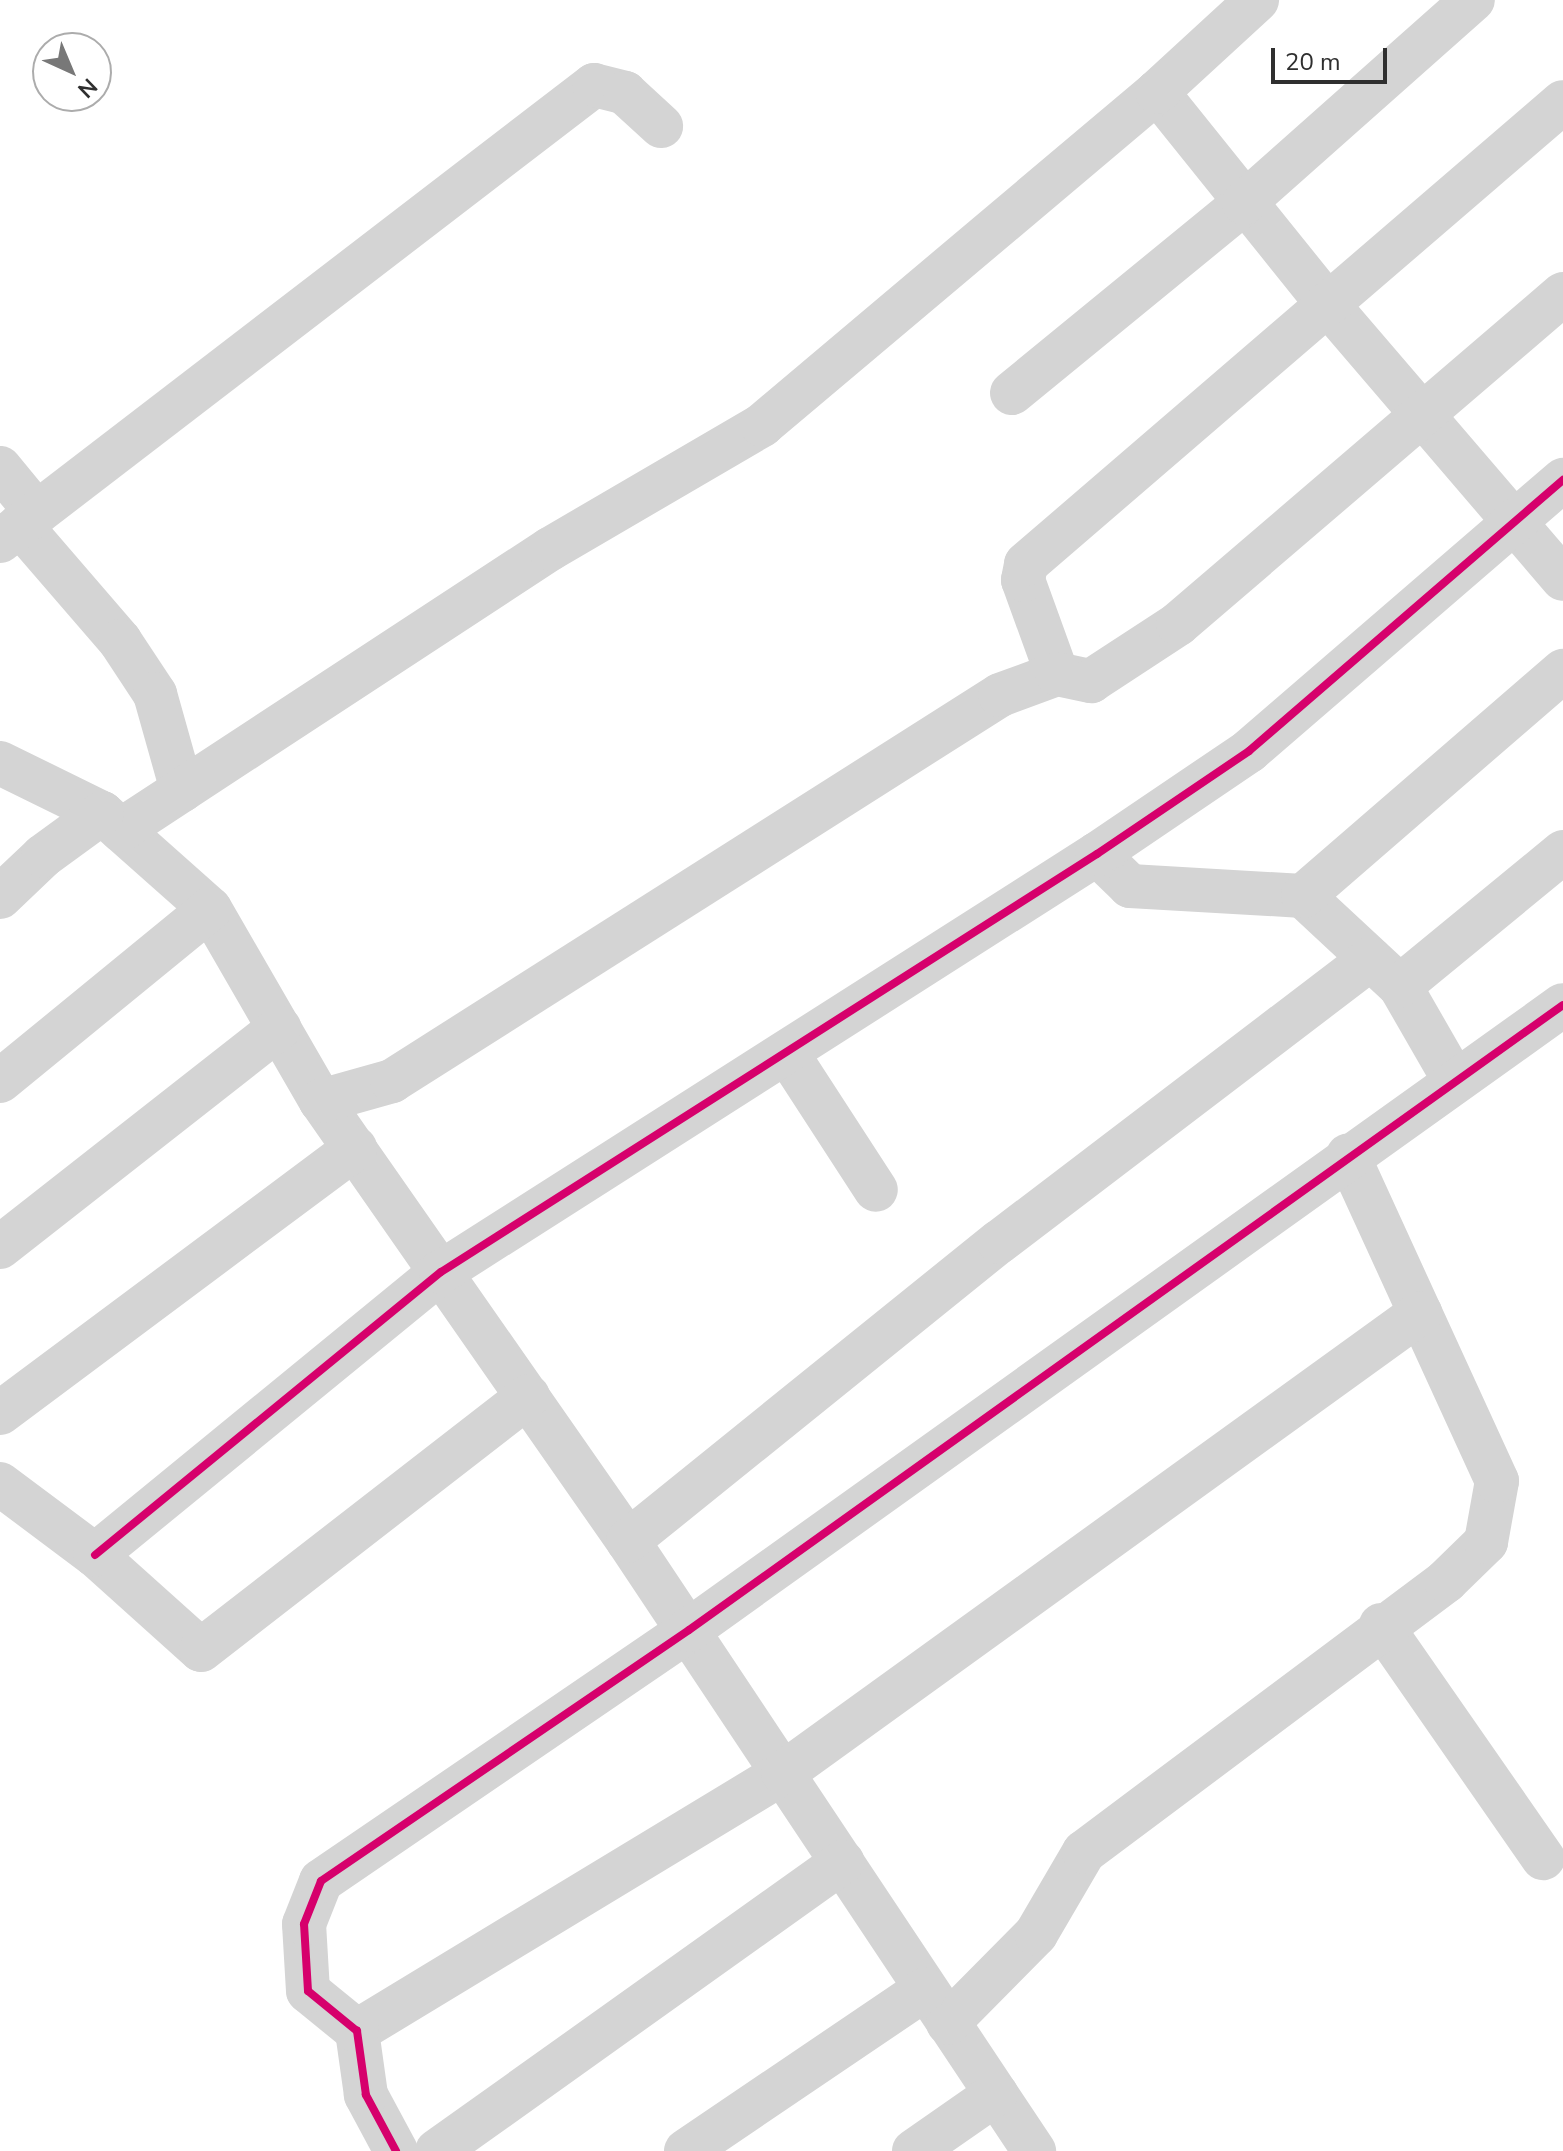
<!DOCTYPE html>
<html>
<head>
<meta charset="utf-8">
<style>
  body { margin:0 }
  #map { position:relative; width:1563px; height:2151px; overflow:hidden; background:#fff; font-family:"Nunito Sans",sans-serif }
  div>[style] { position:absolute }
  .minor>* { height:44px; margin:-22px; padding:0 22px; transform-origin:22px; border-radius:22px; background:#d4d4d4 }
  .cycleway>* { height:8px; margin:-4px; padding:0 4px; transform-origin:4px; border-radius:4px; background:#d6006c }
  span { translate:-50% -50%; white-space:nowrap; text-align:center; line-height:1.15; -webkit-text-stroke:8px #fff; paint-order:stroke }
  .north { position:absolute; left:32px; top:32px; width:80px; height:80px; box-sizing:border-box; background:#fff; border:2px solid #acacac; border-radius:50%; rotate:136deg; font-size:22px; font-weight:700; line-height:32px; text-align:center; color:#2f2f2f }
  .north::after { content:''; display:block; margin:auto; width:28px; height:36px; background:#787878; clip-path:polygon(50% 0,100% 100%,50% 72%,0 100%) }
  .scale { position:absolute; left:1271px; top:48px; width:116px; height:36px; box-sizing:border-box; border:4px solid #2f2f2f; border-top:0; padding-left:10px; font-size:24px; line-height:28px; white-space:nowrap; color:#2f2f2f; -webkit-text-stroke:6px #fff; paint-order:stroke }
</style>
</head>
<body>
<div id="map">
  <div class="minor">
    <div style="left:1157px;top:92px;width:276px;rotate:51.2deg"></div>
    <div style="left:1330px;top:307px;width:358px;rotate:49.4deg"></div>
    <div style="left:1012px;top:393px;width:300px;rotate:-39.3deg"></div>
    <div style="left:1244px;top:203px;width:306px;rotate:-41.6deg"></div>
    <div style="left:0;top:468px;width:58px;rotate:50.6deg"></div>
    <div style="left:20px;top:525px;width:153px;rotate:49.2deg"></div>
    <div style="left:120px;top:641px;width:64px;rotate:56.6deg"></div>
    <div style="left:155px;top:694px;width:100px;rotate:74.3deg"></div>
    <div style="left:0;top:541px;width:749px;rotate:-37.51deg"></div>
    <div style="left:594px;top:85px;width:32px;rotate:14deg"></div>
    <div style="left:625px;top:93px;width:49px;rotate:42.5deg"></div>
    <div style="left:1057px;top:674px;width:100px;rotate:-109.9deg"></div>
    <div style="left:1023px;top:580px;width:16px;rotate:-79deg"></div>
    <div style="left:1026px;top:564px;width:708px;rotate:-40.71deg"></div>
    <div style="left:0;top:763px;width:114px;rotate:26.1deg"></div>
    <div style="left:102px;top:813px;width:144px;rotate:41.6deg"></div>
    <div style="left:210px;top:909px;width:222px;rotate:60deg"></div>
    <div style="left:321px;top:1101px;width:537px;rotate:55.1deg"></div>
    <div style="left:628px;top:1541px;width:733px;rotate:56.35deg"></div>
    <div style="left:121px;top:830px;width:513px;rotate:-33.23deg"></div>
    <div style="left:550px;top:549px;width:246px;rotate:-30.3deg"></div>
    <div style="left:762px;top:425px;width:517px;rotate:-40.13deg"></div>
    <div style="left:1157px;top:92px;width:136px;rotate:-42.6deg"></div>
    <div style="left:1097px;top:854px;width:46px;rotate:44.1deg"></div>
    <div style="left:1130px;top:886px;width:173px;rotate:3.3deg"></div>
    <div style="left:1303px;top:896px;width:132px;rotate:42.9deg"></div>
    <div style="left:1400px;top:986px;width:108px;rotate:60.1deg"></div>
    <div style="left:1303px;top:896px;width:344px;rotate:-40.9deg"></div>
    <div style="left:0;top:897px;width:59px;rotate:-43.6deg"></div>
    <div style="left:43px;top:856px;width:73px;rotate:-36.1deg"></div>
    <div style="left:1400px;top:986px;width:211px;rotate:-39.4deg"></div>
    <div style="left:787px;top:1053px;width:163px;rotate:57deg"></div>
    <div style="left:0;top:1081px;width:271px;rotate:-39.3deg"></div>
    <div style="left:321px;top:1101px;width:74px;rotate:-15.7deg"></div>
    <div style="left:392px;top:1081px;width:720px;rotate:-32.41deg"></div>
    <div style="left:1000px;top:695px;width:61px;rotate:-20.2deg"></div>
    <div style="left:1057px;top:674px;width:35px;rotate:12deg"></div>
    <div style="left:1091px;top:681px;width:104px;rotate:-33.2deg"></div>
    <div style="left:1178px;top:624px;width:507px;rotate:-40.6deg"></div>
    <div style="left:0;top:1247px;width:355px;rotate:-38.1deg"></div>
    <div style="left:0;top:1413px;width:443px;rotate:-36.7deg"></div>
    <div style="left:0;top:1484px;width:119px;rotate:36.8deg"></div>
    <div style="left:95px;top:1555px;width:142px;rotate:41.9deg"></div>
    <div style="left:201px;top:1650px;width:414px;rotate:-37.8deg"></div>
    <div style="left:628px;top:1541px;width:476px;rotate:-38.9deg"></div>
    <div style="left:999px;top:1242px;width:467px;rotate:-37.3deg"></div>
    <div style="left:95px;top:1555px;width:447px;rotate:-39.3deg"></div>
    <div style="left:441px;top:1272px;width:778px;rotate:-32.51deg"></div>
    <div style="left:1097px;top:854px;width:184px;rotate:-34.1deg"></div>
    <div style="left:1249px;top:751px;width:415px;rotate:-40.8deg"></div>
    <div style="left:1381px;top:1625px;width:284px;rotate:55.2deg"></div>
    <div style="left:948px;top:2023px;width:125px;rotate:-45.3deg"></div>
    <div style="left:1036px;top:1934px;width:95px;rotate:-59.7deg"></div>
    <div style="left:1084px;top:1852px;width:452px;rotate:-36.8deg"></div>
    <div style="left:1446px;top:1581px;width:56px;rotate:-44.3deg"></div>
    <div style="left:1486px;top:1542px;width:62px;rotate:-79.8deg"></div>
    <div style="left:1497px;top:1481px;width:358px;rotate:-114.6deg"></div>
    <div style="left:357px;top:2031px;width:498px;rotate:-31.2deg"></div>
    <div style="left:783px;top:1773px;width:786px;rotate:-35.83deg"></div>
    <div style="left:396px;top:2151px;width:64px;rotate:-118.2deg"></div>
    <div style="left:366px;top:2095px;width:65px;rotate:-98deg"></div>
    <div style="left:357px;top:2031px;width:63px;rotate:-140.8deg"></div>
    <div style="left:308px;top:1991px;width:67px;rotate:-93.4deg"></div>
    <div style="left:304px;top:1924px;width:46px;rotate:-68.4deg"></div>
    <div style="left:321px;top:1881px;width:445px;rotate:-34.3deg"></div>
    <div style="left:689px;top:1630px;width:1074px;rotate:-35.57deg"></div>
    <div style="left:437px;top:2151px;width:498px;rotate:-35.5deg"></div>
    <div style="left:686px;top:2151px;width:289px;rotate:-34.1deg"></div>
    <div style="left:914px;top:2151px;width:100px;rotate:-34.8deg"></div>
  </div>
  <div class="cycleway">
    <div style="left:95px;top:1555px;width:447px;rotate:-39.3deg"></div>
    <div style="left:441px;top:1272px;width:778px;rotate:-32.51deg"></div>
    <div style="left:1097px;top:854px;width:184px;rotate:-34.1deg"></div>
    <div style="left:1249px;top:751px;width:415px;rotate:-40.8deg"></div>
    <div style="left:396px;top:2151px;width:64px;rotate:-118.2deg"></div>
    <div style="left:366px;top:2095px;width:65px;rotate:-98deg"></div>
    <div style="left:357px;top:2031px;width:63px;rotate:-140.8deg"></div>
    <div style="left:308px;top:1991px;width:67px;rotate:-93.4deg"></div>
    <div style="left:304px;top:1924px;width:46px;rotate:-68.4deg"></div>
    <div style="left:321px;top:1881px;width:445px;rotate:-34.3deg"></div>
    <div style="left:689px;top:1630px;width:1074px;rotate:-35.57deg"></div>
  </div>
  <div class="north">N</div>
  <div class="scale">20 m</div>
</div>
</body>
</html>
